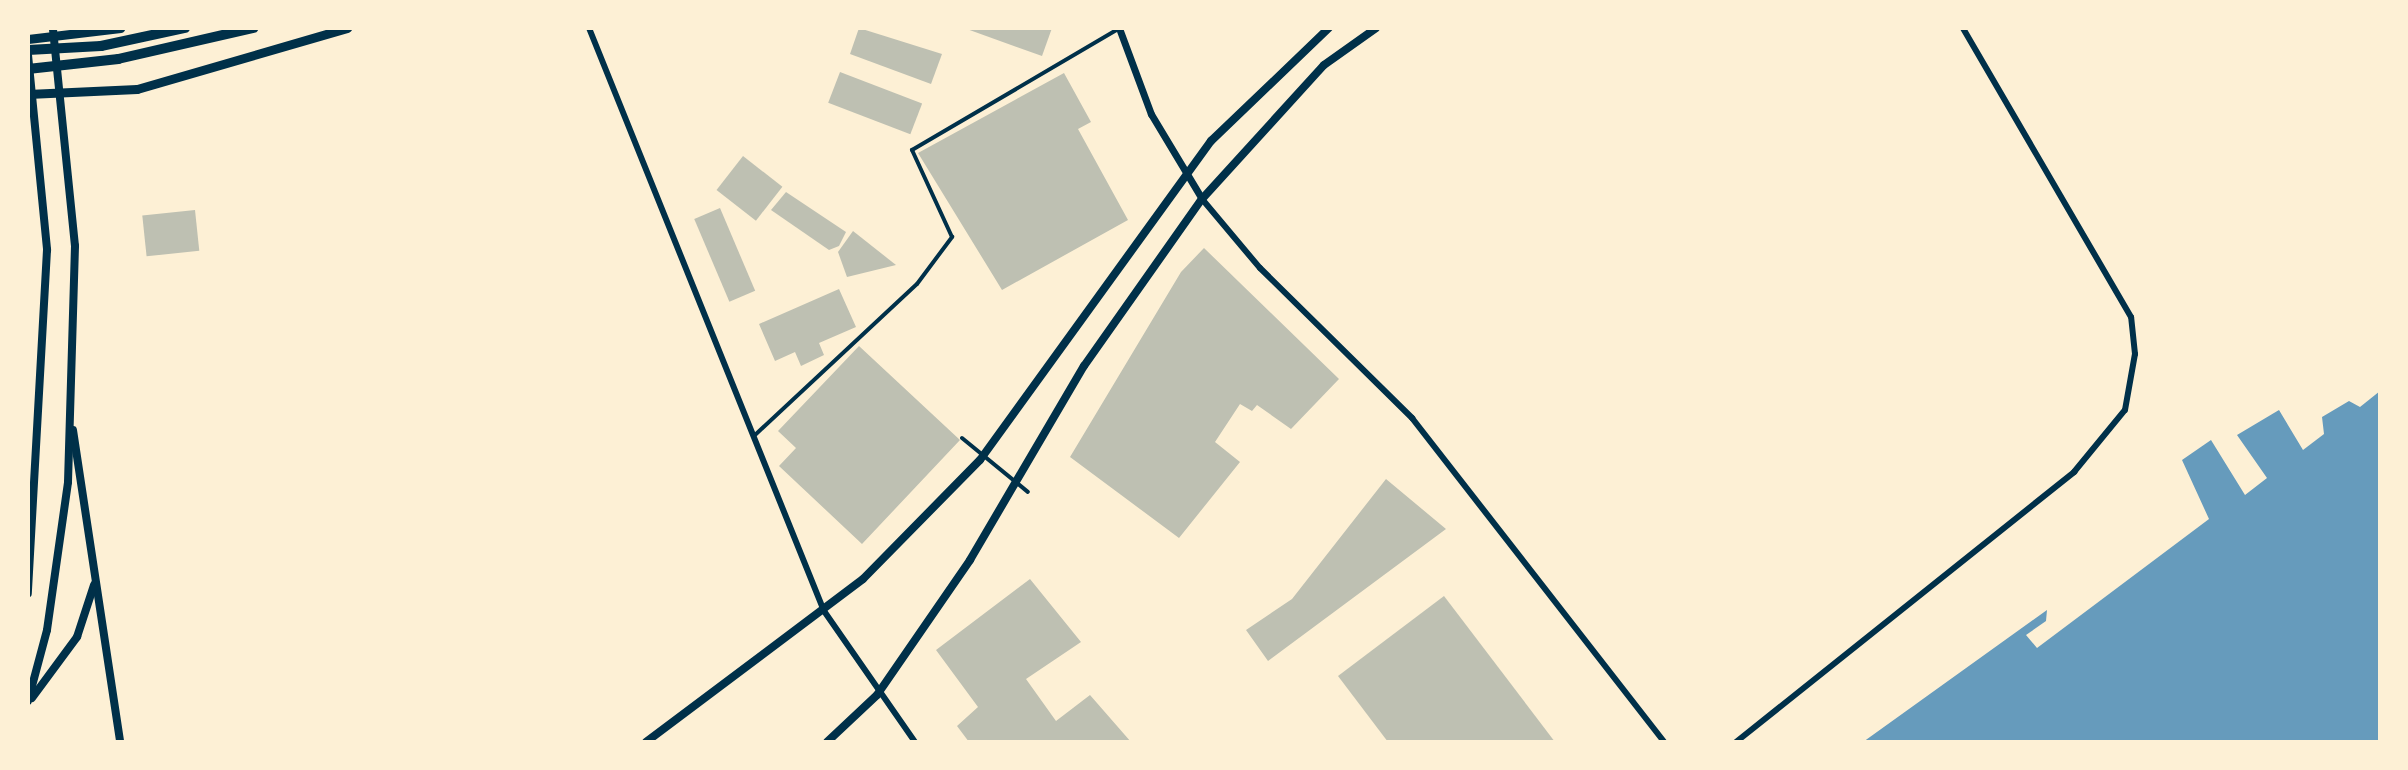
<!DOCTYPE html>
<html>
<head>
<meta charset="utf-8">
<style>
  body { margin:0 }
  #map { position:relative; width:2408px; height:770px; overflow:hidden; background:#fdf0d5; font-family:"Source Serif 4",serif }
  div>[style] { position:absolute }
  .water>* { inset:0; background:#669bbc }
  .building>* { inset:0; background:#bec0b2; transform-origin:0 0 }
  .pedestrian>* { height:4px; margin:-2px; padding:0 2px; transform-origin:2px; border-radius:2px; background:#003049 }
  .minor>* { height:6px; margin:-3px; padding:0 3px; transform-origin:3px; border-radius:3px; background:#003049 }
  .tertiary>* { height:7px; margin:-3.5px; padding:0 3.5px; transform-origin:3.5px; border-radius:3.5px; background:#003049 }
  .secondary>* { height:8px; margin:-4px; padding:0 4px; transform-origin:4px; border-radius:4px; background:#003049 }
  .primary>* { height:9px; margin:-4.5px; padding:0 4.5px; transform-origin:4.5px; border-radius:4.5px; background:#003049 }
  .trunk>* { height:10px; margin:-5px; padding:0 5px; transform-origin:5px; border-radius:5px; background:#003049 }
  span { translate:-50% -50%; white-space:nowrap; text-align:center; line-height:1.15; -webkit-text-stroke:8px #fdf0d5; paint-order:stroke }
  .frame { position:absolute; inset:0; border:30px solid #fdf0d5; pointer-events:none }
</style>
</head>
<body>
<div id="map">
  <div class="water">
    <div style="clip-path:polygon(2380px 391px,2380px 742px,1863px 742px,2047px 610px,2046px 621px,2026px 635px,2037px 648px,2209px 519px,2182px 460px,2211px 440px,2245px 495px,2267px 478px,2237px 435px,2279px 410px,2303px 450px,2324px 434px,2322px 417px,2349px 401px,2360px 407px)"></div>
  </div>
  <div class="building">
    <div style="clip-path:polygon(859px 28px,942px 54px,931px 84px,850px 54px)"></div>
    <div style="clip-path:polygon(964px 28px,1052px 28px,1042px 56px)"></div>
    <div style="left:840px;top:72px;width:88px;height:33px;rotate:21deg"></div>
    <div style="clip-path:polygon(1064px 73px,1091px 122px,1078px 129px,1128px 220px,1002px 290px,918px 153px)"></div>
    <div style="left:743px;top:156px;width:50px;height:43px;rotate:38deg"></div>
    <div style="clip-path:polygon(786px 192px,846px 232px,839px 246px,829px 250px,771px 210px)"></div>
    <div style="left:720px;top:208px;width:90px;height:28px;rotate:67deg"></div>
    <div style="left:195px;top:210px;width:41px;height:53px;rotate:84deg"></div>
    <div style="clip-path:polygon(853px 231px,896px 265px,847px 277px,838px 252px)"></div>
    <div style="clip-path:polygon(1204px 248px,1339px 379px,1291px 429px,1257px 405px,1252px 411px,1240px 404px,1215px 442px,1240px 462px,1179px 538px,1070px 457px,1181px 272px)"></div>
    <div style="clip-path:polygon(839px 289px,856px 327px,819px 343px,824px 355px,801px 366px,795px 352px,775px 361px,759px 324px)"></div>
    <div style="clip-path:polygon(859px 346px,960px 440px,862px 544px,779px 466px,796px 448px,778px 431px)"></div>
    <div style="clip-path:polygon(1386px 479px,1446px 529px,1268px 661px,1246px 630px,1292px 599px)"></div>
    <div style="clip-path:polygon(1030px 579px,1081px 642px,1026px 679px,1056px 721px,1090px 695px,1131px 742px,969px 742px,957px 726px,978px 707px,936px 650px)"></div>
    <div style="clip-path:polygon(1444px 596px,1460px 617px,1555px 742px,1388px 742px,1338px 676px)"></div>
  </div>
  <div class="pedestrian">
    <div style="left:755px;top:435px;width:221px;rotate:-43deg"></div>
    <div style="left:917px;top:284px;width:59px;rotate:-53.3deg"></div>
    <div style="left:952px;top:237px;width:96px;rotate:-114.7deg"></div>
    <div style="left:912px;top:150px;width:239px;rotate:-30.4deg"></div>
    <div style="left:962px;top:438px;width:85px;rotate:39.3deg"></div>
  </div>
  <div class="minor">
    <div style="left:589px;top:28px;width:629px;rotate:68.05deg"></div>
    <div style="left:824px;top:611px;width:160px;rotate:55.2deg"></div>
    <div style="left:1202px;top:199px;width:90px;rotate:50deg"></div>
    <div style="left:1260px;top:268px;width:214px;rotate:44.6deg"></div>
    <div style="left:1412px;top:418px;width:410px;rotate:52.1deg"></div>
    <div style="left:1736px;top:742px;width:433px;rotate:-38.6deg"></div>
    <div style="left:2074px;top:472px;width:80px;rotate:-50.6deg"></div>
    <div style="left:2125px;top:410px;width:57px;rotate:-79.9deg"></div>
    <div style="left:2135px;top:354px;width:37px;rotate:-96deg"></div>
    <div style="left:2131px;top:317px;width:334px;rotate:-120.2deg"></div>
  </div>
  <div class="tertiary">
    <div style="left:1119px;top:28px;width:92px;rotate:69.6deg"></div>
    <div style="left:1151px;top:114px;width:99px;rotate:59deg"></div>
  </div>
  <div class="secondary">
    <div style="left:28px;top:55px;width:196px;rotate:84.4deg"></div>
    <div style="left:47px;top:250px;width:344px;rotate:93.2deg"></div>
    <div style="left:73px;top:430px;width:316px;rotate:81.4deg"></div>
    <div style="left:32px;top:698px;width:76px;rotate:-53.6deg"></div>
    <div style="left:77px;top:637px;width:55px;rotate:-71.9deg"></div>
    <div style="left:28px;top:701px;width:73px;rotate:-75deg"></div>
    <div style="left:47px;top:630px;width:149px;rotate:-81.9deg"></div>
    <div style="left:68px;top:482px;width:236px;rotate:-88.3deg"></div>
    <div style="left:75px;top:246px;width:219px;rotate:-95.8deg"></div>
    <div style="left:646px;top:742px;width:271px;rotate:-36.9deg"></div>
    <div style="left:863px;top:579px;width:167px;rotate:-45.5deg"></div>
    <div style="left:980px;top:460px;width:394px;rotate:-54.1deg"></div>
    <div style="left:1211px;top:141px;width:163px;rotate:-43.8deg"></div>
    <div style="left:827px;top:742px;width:69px;rotate:-43.2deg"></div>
    <div style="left:877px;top:695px;width:164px;rotate:-55.4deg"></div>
    <div style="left:970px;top:560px;width:225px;rotate:-59.6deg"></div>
    <div style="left:1084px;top:366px;width:204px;rotate:-54.8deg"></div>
    <div style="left:1202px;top:199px;width:181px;rotate:-47.7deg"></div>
    <div style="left:1324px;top:65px;width:64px;rotate:-35.4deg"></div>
  </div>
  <div class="primary">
    <div style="left:28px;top:39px;width:93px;rotate:-6.8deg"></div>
    <div style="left:28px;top:94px;width:109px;rotate:-2.6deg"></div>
    <div style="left:137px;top:89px;width:219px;rotate:-16.2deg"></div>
  </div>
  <div class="trunk">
    <div style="left:28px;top:50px;width:73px;rotate:-3.1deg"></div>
    <div style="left:101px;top:46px;width:86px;rotate:-12.1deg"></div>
    <div style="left:28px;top:69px;width:91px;rotate:-6.3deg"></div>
    <div style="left:118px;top:59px;width:139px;rotate:-12.9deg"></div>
  </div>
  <div class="frame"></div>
</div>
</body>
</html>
